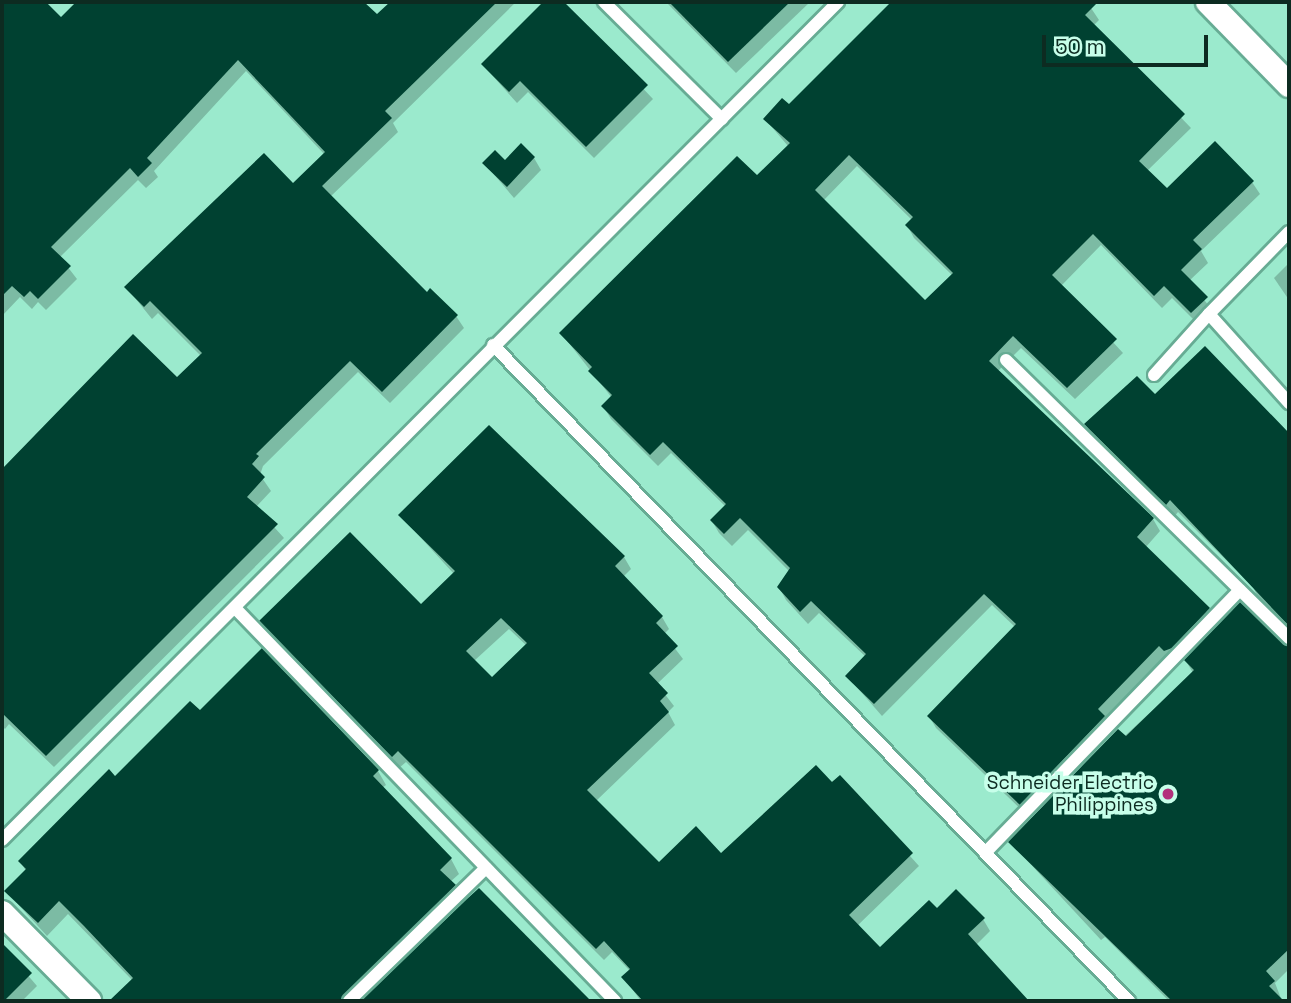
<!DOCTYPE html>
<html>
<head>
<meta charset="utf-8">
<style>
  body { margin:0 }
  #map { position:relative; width:1291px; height:1003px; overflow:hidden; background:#aff5db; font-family:"Space Grotesk",sans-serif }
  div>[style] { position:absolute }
  .built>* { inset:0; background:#9beacd; transform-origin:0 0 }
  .shadow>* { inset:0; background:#0003 }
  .building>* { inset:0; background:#004131 }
  .roads { filter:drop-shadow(2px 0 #67ac94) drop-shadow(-2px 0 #67ac94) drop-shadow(0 2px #67ac94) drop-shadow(0 -2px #67ac94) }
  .lane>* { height:12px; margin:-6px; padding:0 6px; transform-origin:6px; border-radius:6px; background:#fff }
  .street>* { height:24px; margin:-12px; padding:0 12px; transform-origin:12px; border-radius:12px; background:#fff }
  .dots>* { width:19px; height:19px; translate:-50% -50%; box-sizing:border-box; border:4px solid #c7ffea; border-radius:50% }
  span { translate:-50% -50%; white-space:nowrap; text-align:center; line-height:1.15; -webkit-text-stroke:7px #c7ffea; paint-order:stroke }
  .poi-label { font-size:19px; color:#0d2b21 }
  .right { translate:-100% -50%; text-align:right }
  .frame { position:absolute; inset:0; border:4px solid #0d2b21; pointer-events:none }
  .scale { position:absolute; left:1042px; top:35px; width:166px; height:32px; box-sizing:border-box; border:4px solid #0d2b21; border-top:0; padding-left:9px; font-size:21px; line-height:24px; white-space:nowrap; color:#0d2b21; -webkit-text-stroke:5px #c7ffea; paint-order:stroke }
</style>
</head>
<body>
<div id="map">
  <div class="built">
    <div style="left:2px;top:2px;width:1287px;height:999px"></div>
  </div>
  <div class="shadow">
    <div style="clip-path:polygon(6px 2px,43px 2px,61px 19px,79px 2px,362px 2px,377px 17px,393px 2px,516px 2px,393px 123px,398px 132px,330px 197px,427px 294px,456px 316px,464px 328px,390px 403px,358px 372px,263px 466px,260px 475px,271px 491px,256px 507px,284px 538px,54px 767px,9px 724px,5px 729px,2px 726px,2px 472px,133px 337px,177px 380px,201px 356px,158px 313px,152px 319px,127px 288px,293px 186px,325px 155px,246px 71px,154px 171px,158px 177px,146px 188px,138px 180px,60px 257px,77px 279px,46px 310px,38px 302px,32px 309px,20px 297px,2px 316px,2px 6px)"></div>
    <div style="clip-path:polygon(545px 2px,561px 2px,653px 99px,594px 158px,528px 92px,517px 103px,483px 65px)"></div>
    <div style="clip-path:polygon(666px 2px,810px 2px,736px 73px)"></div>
    <div style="clip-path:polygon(evenodd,893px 2px,1087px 2px,1099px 20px,1093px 26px,1191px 128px,1147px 171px,1167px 191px,1252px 182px,1260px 194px,1201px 251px,1208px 263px,1189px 281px,1213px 311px,1199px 325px,1172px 298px,1162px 308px,1101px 245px,1061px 286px,1123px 353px,1075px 399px,1021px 348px,997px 372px,1153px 519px,1160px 531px,1145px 548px,1216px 622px,1028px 816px,936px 728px,929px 716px,1015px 627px,992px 605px,882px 716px,847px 676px,866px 657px,819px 613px,808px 624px,786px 600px,779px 587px,789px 571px,748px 530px,732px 546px,719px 533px,712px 521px,726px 507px,671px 453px,658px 466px,611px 419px,603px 406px,612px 398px,561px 333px,757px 178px,788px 146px,765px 119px,789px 107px,893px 2px,857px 166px,912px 220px,907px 225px,914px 238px,952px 275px,925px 302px,823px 201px,857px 166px)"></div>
    <div style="clip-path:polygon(534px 158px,541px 170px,514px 198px,485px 164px)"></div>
    <div style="clip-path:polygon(1289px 263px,1289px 300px,1274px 278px)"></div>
    <div style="clip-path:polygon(1205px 349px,1289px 436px,1289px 631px,1260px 601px,1253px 587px,1178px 512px,1174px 517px,1094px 438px,1086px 425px,1155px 396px)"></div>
    <div style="clip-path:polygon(evenodd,489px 427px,624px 557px,631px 569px,623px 577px,662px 617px,669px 629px,664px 634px,683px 659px,657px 684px,674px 706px,668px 712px,675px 725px,596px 801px,659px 864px,721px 856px,839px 777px,919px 866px,857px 926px,880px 950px,937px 910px,983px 919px,990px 931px,976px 945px,1028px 1001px,641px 1001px,623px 977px,630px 971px,612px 952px,604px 960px,406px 762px,399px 768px,268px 633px,261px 621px,420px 606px,454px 574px,400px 515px,489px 427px,509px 629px,527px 646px,492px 680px,474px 661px,509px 629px)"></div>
    <div style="clip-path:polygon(1283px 646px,1289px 647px,1289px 969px,1275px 983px,1282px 1001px,1169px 1001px,1105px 937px,1101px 940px,1010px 842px,1193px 673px,1186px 661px)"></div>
    <div style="clip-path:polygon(200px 713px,378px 771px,386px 785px,382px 788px,451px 859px,459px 874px,450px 882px,463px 901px,396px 970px,479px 890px,588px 1001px,120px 1001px,117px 996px,133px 981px,68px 914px,47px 936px,6px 891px,26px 871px,20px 861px)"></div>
    <div style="clip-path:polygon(2px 945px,37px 986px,22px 1001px,2px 1001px)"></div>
  </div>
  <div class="building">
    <div style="clip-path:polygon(2px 2px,46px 2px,61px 17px,76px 2px,364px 2px,377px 14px,390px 2px,497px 2px,385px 111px,392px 118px,322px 186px,427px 292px,430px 288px,458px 315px,382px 392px,350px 361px,256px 454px,259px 456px,252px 464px,265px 477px,247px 497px,278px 524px,46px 756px,2px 713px,2px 469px,133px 334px,177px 377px,202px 353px,150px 301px,144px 307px,124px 287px,264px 153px,293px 183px,325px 152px,238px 60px,147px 158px,152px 163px,138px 177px,130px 168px,51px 247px,71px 266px,38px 299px,30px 291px,24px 297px,12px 286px,2px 296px)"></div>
    <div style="clip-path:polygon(543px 2px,564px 2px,648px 85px,586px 147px,520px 81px,509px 92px,481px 64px)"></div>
    <div style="clip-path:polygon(669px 2px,790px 2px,728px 62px)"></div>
    <div style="clip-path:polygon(evenodd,891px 2px,1098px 2px,1085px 15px,1185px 114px,1139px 161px,1167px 188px,1215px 141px,1254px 181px,1193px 240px,1202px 249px,1181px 270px,1208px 297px,1191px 313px,1164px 286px,1154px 296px,1093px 234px,1052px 275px,1117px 339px,1067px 388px,1013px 336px,989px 361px,1154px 518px,1137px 537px,1210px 608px,1172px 648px,1164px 651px,1159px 646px,1098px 709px,1105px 716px,1020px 805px,927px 716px,1016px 624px,984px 594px,874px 704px,845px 676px,866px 654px,811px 601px,800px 612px,777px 587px,790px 568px,740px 518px,724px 534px,710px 520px,726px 504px,663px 442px,650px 455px,601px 406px,612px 395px,588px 371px,592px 367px,559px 333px,737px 156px,757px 175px,790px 143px,763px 119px,782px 98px,789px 104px,891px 2px,849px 155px,913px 217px,905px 225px,953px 273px,925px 300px,815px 190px,849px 155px)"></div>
    <div style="clip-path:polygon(521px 143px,535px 157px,507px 187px,482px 163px,495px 150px,505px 160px)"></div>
    <div style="clip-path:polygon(1205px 346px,1289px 433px,1289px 626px,1170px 500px,1166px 505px,1084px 424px,1137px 376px,1155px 394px)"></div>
    <div style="clip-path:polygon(evenodd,489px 425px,625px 556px,615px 566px,663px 616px,656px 623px,678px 646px,649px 673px,668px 693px,660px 701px,669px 712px,587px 790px,659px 862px,696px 826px,721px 853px,816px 765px,832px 782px,840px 775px,913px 853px,849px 915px,880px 947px,929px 900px,937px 908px,956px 889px,985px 918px,968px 934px,1029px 1001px,643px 1001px,621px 977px,630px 969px,604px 941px,596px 949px,398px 751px,392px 757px,259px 621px,350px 532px,421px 604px,455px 571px,398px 515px,489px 425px,501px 618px,527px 643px,492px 677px,466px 651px,501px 618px)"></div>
    <div style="clip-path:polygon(1240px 602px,1289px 647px,1289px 949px,1266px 971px,1275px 981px,1269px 986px,1284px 1001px,1172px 1001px,1008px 842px,1118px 729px,1126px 736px,1194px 670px,1184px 660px)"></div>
    <div style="clip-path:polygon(262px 648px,379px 770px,373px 776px,452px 858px,440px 870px,456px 885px,340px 1001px,109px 1001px,133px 978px,84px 926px,59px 901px,38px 923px,4px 891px,26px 869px,18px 861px,109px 769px,115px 776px,190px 701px,200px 710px)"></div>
    <div style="clip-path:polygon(479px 888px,591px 1001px,361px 1001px,468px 898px)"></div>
    <div style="clip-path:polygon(2px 943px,32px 973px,4px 1001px,2px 1001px)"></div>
  </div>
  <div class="roads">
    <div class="lane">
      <div style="left:604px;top:2px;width:166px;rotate:44.8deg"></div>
      <div style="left:1289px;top:232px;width:115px;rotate:134.3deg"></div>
      <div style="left:1209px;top:314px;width:120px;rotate:48deg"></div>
      <div style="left:493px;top:345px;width:914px;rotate:45.89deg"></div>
      <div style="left:1006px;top:360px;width:397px;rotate:44.5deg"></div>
      <div style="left:1154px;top:375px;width:82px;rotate:-48deg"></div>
      <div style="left:235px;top:608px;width:547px;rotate:45.96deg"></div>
      <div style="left:2px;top:840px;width:1184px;rotate:-45.07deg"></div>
      <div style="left:985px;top:853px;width:366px;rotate:-45.9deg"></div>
      <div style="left:349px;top:1001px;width:191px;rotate:-44.2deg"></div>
    </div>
    <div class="street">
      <div style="left:1208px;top:2px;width:116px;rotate:45.7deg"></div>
      <div style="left:2px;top:913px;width:124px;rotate:45.3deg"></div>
    </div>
  </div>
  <div class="dots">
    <div style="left:1168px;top:794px;background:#b3317c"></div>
  </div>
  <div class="poi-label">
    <span class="right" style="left:1154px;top:794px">Schneider Electric<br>Philippines</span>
  </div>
  <div class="frame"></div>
  <div class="scale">50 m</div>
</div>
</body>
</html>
